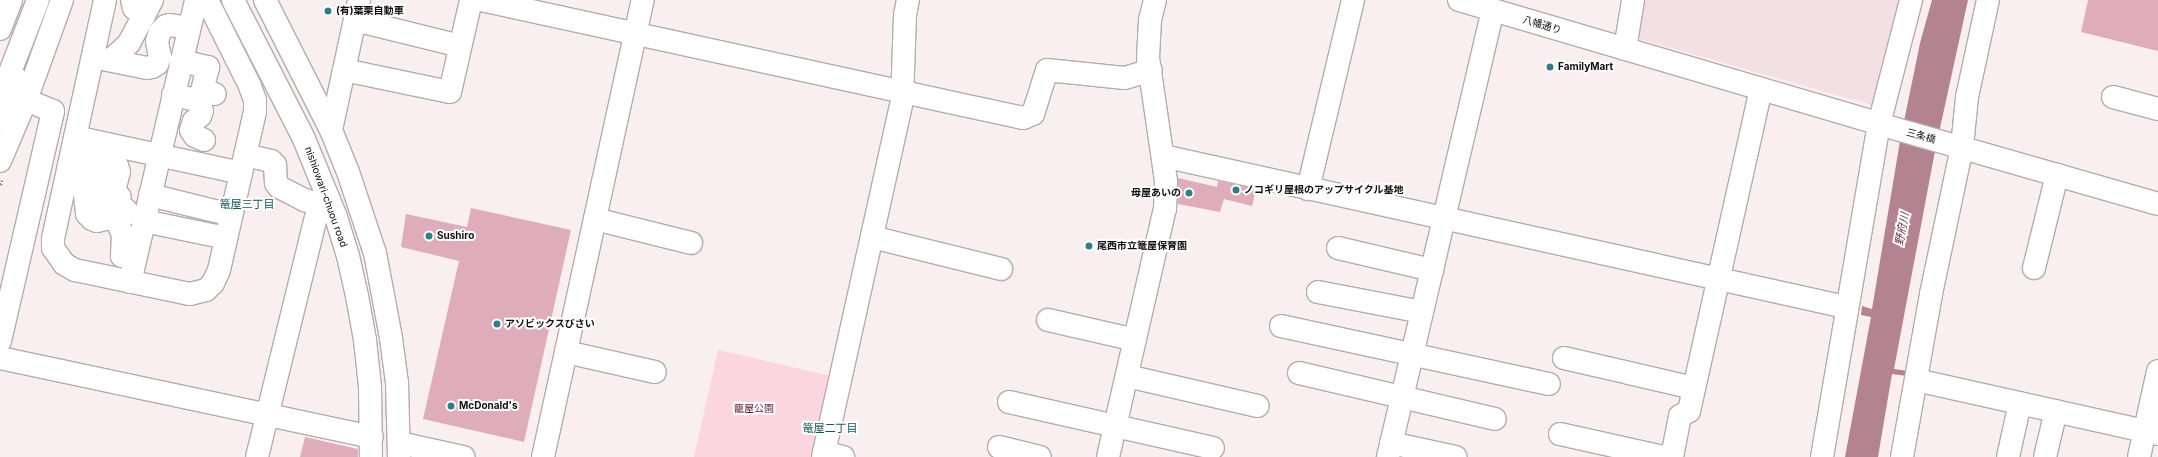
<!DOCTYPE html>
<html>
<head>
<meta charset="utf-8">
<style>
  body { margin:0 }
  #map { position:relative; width:2158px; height:457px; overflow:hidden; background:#f9eff1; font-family:Inter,"Noto Sans JP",sans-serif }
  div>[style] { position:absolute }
  .built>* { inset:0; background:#f3e0e5 }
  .green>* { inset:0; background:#fbd6e0 }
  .water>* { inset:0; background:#b38391 }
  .building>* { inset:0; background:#dfacba }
  .path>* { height:2.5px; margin-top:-1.25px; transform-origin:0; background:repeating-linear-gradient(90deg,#8c8687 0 2px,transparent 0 4px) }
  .roads { filter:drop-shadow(1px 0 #b5abad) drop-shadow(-1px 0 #b5abad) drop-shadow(0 1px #b5abad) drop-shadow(0 -1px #b5abad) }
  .minor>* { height:22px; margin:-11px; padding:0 11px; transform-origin:11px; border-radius:11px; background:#fff }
  .major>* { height:22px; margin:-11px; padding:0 11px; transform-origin:11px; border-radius:11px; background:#fff }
  .highway>* { height:22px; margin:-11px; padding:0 11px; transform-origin:11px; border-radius:11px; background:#fff }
  .dots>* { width:11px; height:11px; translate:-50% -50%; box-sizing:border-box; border:2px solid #fff; border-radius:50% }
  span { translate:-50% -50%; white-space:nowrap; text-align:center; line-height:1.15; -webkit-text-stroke:4px #fff; paint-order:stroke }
  .poi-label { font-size:10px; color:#110e0e; font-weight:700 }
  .left { translate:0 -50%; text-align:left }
  .right { translate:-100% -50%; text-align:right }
  .street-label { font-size:10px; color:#110e0e }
  .park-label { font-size:10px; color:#61243a }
  .neighbourhood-label { font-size:11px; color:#1a545d }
  .water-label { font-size:11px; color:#6a2c42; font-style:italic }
</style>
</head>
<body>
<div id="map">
  <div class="built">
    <div style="clip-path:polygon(1637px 0,1907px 0,1879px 107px,1629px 36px)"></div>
  </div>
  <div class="green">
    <div style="clip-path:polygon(718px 350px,831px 376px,812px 457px,694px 457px)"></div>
  </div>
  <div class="water">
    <div style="clip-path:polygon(1932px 0,1968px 0,1935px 151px,1894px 369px,1908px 371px,1907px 376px,1892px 374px,1878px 457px,1845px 457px,1871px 317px,1861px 315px,1862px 306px,1872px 309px,1900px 141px,1920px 43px)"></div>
  </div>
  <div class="building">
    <div style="clip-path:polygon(2088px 0,2158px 0,2158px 51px,2081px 32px)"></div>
    <div style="clip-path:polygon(1178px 178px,1217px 187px,1218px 181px,1256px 189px,1252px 206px,1224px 199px,1220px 212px,1178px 204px)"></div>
    <div style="clip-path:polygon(471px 208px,571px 230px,524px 442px,423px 419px,459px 261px,401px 247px,406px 214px,467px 227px)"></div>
    <div style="clip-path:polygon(305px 437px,358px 449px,358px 457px,300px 457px)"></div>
  </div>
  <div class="path">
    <div style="left:0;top:185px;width:5px;rotate:-68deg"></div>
  </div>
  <div class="roads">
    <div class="minor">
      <div style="left:105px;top:0;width:245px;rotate:102.3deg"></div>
      <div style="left:53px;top:239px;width:9px;rotate:90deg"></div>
      <div style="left:53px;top:248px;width:19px;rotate:55deg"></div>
      <div style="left:64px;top:264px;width:13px;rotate:29deg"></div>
      <div style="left:75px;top:270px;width:117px;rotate:11.8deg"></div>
      <div style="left:190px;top:294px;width:16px;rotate:-14deg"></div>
      <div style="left:206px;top:290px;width:10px;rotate:-45deg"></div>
      <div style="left:213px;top:283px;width:14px;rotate:-65deg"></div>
      <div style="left:219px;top:270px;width:163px;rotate:-77.2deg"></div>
      <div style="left:255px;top:111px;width:11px;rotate:-90deg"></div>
      <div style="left:255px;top:100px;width:15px;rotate:-110deg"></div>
      <div style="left:250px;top:86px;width:96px;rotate:-116.6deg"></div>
      <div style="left:132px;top:0;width:8px;rotate:76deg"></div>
      <div style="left:134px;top:8px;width:13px;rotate:39deg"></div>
      <div style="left:481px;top:0;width:555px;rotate:12.28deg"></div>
      <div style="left:1023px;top:118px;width:11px;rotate:-22deg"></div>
      <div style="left:1033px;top:114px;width:46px;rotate:-72.3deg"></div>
      <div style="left:1047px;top:70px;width:78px;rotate:5.9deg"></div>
      <div style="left:1125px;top:78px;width:27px;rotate:-17deg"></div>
      <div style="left:1459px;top:0;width:438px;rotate:16.4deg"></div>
      <div style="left:1879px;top:124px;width:290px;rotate:16deg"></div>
      <div style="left:355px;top:20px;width:108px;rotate:13.9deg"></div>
      <div style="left:1625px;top:49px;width:50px;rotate:-80.7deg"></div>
      <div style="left:93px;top:57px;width:55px;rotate:11.5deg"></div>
      <div style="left:147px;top:68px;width:5px;rotate:-11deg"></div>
      <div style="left:152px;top:67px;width:6px;rotate:-31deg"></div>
      <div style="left:157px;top:64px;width:8px;rotate:-67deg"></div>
      <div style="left:160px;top:57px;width:16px;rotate:-101deg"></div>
      <div style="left:157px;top:41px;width:9px;rotate:-72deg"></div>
      <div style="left:160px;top:32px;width:8px;rotate:-45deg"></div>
      <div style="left:166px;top:26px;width:4px;rotate:-14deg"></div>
      <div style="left:170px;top:25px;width:19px;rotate:9deg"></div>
      <div style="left:111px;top:60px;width:25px;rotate:-43deg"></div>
      <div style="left:129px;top:43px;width:49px;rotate:-61.9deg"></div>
      <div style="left:181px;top:61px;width:28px;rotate:13deg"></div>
      <div style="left:208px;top:67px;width:25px;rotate:104deg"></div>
      <div style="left:202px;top:91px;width:13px;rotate:13deg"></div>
      <div style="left:344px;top:70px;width:108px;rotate:11.7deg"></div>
      <div style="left:450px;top:92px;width:94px;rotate:-77.1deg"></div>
      <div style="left:173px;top:95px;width:24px;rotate:12deg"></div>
      <div style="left:196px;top:100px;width:6px;rotate:45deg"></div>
      <div style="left:200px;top:104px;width:7px;rotate:74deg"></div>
      <div style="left:202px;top:111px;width:5px;rotate:112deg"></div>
      <div style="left:200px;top:116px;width:8px;rotate:140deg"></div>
      <div style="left:194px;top:121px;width:9px;rotate:108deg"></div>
      <div style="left:191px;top:130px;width:7px;rotate:56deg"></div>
      <div style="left:195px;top:136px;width:10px;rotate:24deg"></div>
      <div style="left:2113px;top:97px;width:47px;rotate:14.9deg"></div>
      <div style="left:331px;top:130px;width:133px;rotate:-77.8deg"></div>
      <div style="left:75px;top:137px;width:170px;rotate:12.2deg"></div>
      <div style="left:81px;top:153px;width:29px;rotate:14deg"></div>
      <div style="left:109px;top:160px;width:10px;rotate:37deg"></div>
      <div style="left:117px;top:166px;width:6px;rotate:72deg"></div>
      <div style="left:119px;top:172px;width:20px;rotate:105deg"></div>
      <div style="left:114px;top:191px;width:6px;rotate:59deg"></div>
      <div style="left:117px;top:196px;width:3px;rotate:18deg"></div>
      <div style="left:245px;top:155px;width:27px;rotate:13deg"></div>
      <div style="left:271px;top:161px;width:6px;rotate:45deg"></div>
      <div style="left:275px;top:165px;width:18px;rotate:87deg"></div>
      <div style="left:276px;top:183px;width:5px;rotate:53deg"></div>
      <div style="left:279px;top:187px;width:28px;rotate:27deg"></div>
      <div style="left:304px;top:200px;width:16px;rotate:15deg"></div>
      <div style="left:1163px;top:156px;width:699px;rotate:12.47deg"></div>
      <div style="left:69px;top:164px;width:31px;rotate:15deg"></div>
      <div style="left:99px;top:172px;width:8px;rotate:45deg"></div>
      <div style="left:105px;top:178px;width:22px;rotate:100deg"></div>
      <div style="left:101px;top:200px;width:6px;rotate:72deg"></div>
      <div style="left:103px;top:206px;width:23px;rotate:10deg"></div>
      <div style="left:126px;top:210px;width:4px;rotate:56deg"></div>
      <div style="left:68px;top:169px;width:13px;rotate:18deg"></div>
      <div style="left:80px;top:173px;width:8px;rotate:67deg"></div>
      <div style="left:83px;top:180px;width:34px;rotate:83deg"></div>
      <div style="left:87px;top:214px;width:7px;rotate:45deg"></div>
      <div style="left:92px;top:219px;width:5px;rotate:22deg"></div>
      <div style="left:97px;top:221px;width:12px;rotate:-14deg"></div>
      <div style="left:109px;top:218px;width:9px;rotate:21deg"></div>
      <div style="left:117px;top:221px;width:15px;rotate:67deg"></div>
      <div style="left:123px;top:235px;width:21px;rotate:93deg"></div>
      <div style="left:122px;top:256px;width:13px;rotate:13deg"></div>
      <div style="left:1308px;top:189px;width:194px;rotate:-76.6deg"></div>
      <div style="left:150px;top:195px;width:83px;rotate:13.9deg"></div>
      <div style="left:595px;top:219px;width:99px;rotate:14deg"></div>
      <div style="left:144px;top:221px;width:84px;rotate:11.7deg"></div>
      <div style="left:872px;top:237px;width:133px;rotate:13.9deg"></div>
      <div style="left:1338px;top:248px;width:97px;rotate:13.2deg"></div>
      <div style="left:2034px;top:268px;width:96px;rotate:-76.1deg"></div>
      <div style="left:130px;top:282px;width:290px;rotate:-76.8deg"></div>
      <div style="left:1318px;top:292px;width:106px;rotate:10.9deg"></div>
      <div style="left:1048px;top:320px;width:89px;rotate:12.9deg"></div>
      <div style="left:1281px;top:326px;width:274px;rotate:12.2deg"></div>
      <div style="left:0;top:341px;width:236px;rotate:-77deg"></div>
      <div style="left:53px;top:111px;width:29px;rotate:-158deg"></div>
      <div style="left:566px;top:352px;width:91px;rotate:12.7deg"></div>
      <div style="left:0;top:358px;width:380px;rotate:12deg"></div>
      <div style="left:1564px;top:358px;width:133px;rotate:13deg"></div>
      <div style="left:1299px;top:373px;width:201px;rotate:13.2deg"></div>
      <div style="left:1127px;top:376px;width:134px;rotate:12.9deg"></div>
      <div style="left:1916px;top:380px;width:248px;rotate:12.6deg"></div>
      <div style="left:1009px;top:402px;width:209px;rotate:12.7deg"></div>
      <div style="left:1560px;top:434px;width:107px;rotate:12.5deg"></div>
      <div style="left:400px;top:443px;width:65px;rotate:12.5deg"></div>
      <div style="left:1391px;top:443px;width:66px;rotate:12.3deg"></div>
      <div style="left:999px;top:447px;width:42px;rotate:13.7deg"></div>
      <div style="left:824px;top:452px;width:20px;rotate:15deg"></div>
      <div style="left:257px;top:457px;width:260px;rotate:-76.2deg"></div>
      <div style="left:319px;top:204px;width:11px;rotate:-22deg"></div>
      <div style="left:543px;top:457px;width:468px;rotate:-77.7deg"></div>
      <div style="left:823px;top:457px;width:365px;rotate:-77.5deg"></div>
      <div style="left:902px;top:101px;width:86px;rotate:-88deg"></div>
      <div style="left:905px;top:15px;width:15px;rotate:-79deg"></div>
      <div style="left:1108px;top:457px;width:254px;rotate:-77.1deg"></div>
      <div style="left:1165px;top:209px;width:28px;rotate:-88deg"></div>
      <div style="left:1166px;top:181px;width:124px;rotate:-98.3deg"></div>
      <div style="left:1148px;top:58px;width:38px;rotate:-87deg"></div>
      <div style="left:1150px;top:20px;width:21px;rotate:-76deg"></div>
      <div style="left:1388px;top:457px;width:458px;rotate:-76.8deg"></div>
      <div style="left:1672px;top:457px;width:42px;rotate:-79deg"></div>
      <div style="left:1680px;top:416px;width:10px;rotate:-29deg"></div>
      <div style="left:1689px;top:411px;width:330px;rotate:-77.4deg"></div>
      <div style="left:1822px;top:457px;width:338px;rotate:-80.3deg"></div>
      <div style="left:1879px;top:124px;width:128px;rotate:-75.5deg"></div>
      <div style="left:1902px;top:457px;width:166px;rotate:-79.9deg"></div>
      <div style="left:1931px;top:294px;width:150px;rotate:-78.1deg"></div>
      <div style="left:1962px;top:147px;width:50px;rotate:-84.3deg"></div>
      <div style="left:1967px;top:97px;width:99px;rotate:-77.8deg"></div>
      <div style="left:2008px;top:457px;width:55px;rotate:-77.5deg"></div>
      <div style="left:2045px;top:457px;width:47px;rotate:-76.6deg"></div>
      <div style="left:2139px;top:457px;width:88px;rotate:-77.5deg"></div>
    </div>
    <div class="major">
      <div style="left:233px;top:0;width:156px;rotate:62.9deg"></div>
      <div style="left:304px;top:139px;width:84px;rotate:67.7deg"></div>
      <div style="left:336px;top:217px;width:41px;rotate:72.9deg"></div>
      <div style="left:348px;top:256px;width:41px;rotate:77.3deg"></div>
      <div style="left:357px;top:296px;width:45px;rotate:79.7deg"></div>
      <div style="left:365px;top:340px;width:47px;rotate:83.9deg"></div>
      <div style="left:370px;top:387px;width:70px;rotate:89.2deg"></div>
      <div style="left:265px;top:0;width:146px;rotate:63.1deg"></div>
      <div style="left:331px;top:130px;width:45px;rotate:68deg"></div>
      <div style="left:348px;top:172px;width:85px;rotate:71.6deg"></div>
      <div style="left:375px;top:253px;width:86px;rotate:79.3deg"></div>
      <div style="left:391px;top:338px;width:45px;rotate:82.4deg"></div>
      <div style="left:397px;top:383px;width:74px;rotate:88.5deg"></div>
      <div style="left:0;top:121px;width:45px;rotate:-68deg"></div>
      <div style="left:0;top:161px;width:66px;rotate:-66.9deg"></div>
      <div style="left:26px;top:100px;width:106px;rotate:-70.2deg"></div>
    </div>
    <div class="highway">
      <div style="left:0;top:29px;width:31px;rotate:-69deg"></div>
      <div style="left:0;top:98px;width:105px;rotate:-68.8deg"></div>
    </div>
  </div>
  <div class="dots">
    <div style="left:328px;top:11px;background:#367c88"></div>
    <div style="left:1550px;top:67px;background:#367c88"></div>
    <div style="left:1236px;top:190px;background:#367c88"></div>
    <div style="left:1189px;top:193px;background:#367c88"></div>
    <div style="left:429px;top:236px;background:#367c88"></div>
    <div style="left:1089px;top:246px;background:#367c88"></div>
    <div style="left:497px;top:324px;background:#367c88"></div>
    <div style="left:451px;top:406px;background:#367c88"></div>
  </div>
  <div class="poi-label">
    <span class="left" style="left:336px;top:11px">(有)葉栗自動車</span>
    <span class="left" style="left:1558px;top:67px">FamilyMart</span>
    <span class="left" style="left:1244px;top:190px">ノコギリ屋根のアップサイクル基地</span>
    <span class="right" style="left:1181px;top:193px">母屋あいの</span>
    <span class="left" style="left:437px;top:236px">Sushiro</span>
    <span class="left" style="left:1097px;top:246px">尾西市立篭屋保育園</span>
    <span class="left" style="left:505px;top:324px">アソビックスびさい</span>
    <span class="left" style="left:459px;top:406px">McDonald's</span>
  </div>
  <div class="street-label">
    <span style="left:1542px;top:25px;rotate:16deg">八幡通り</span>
    <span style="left:1921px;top:136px;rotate:15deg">三条橋</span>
    <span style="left:326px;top:197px;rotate:70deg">nishiowari-chuou road</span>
  </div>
  <div class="park-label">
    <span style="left:754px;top:409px">籠屋公園</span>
  </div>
  <div class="neighbourhood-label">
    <span style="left:247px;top:204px">篭屋三丁目</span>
    <span style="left:830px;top:428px">篭屋二丁目</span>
  </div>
  <div class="water-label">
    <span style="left:1902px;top:229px;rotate:-79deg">野府川</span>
  </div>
</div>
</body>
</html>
